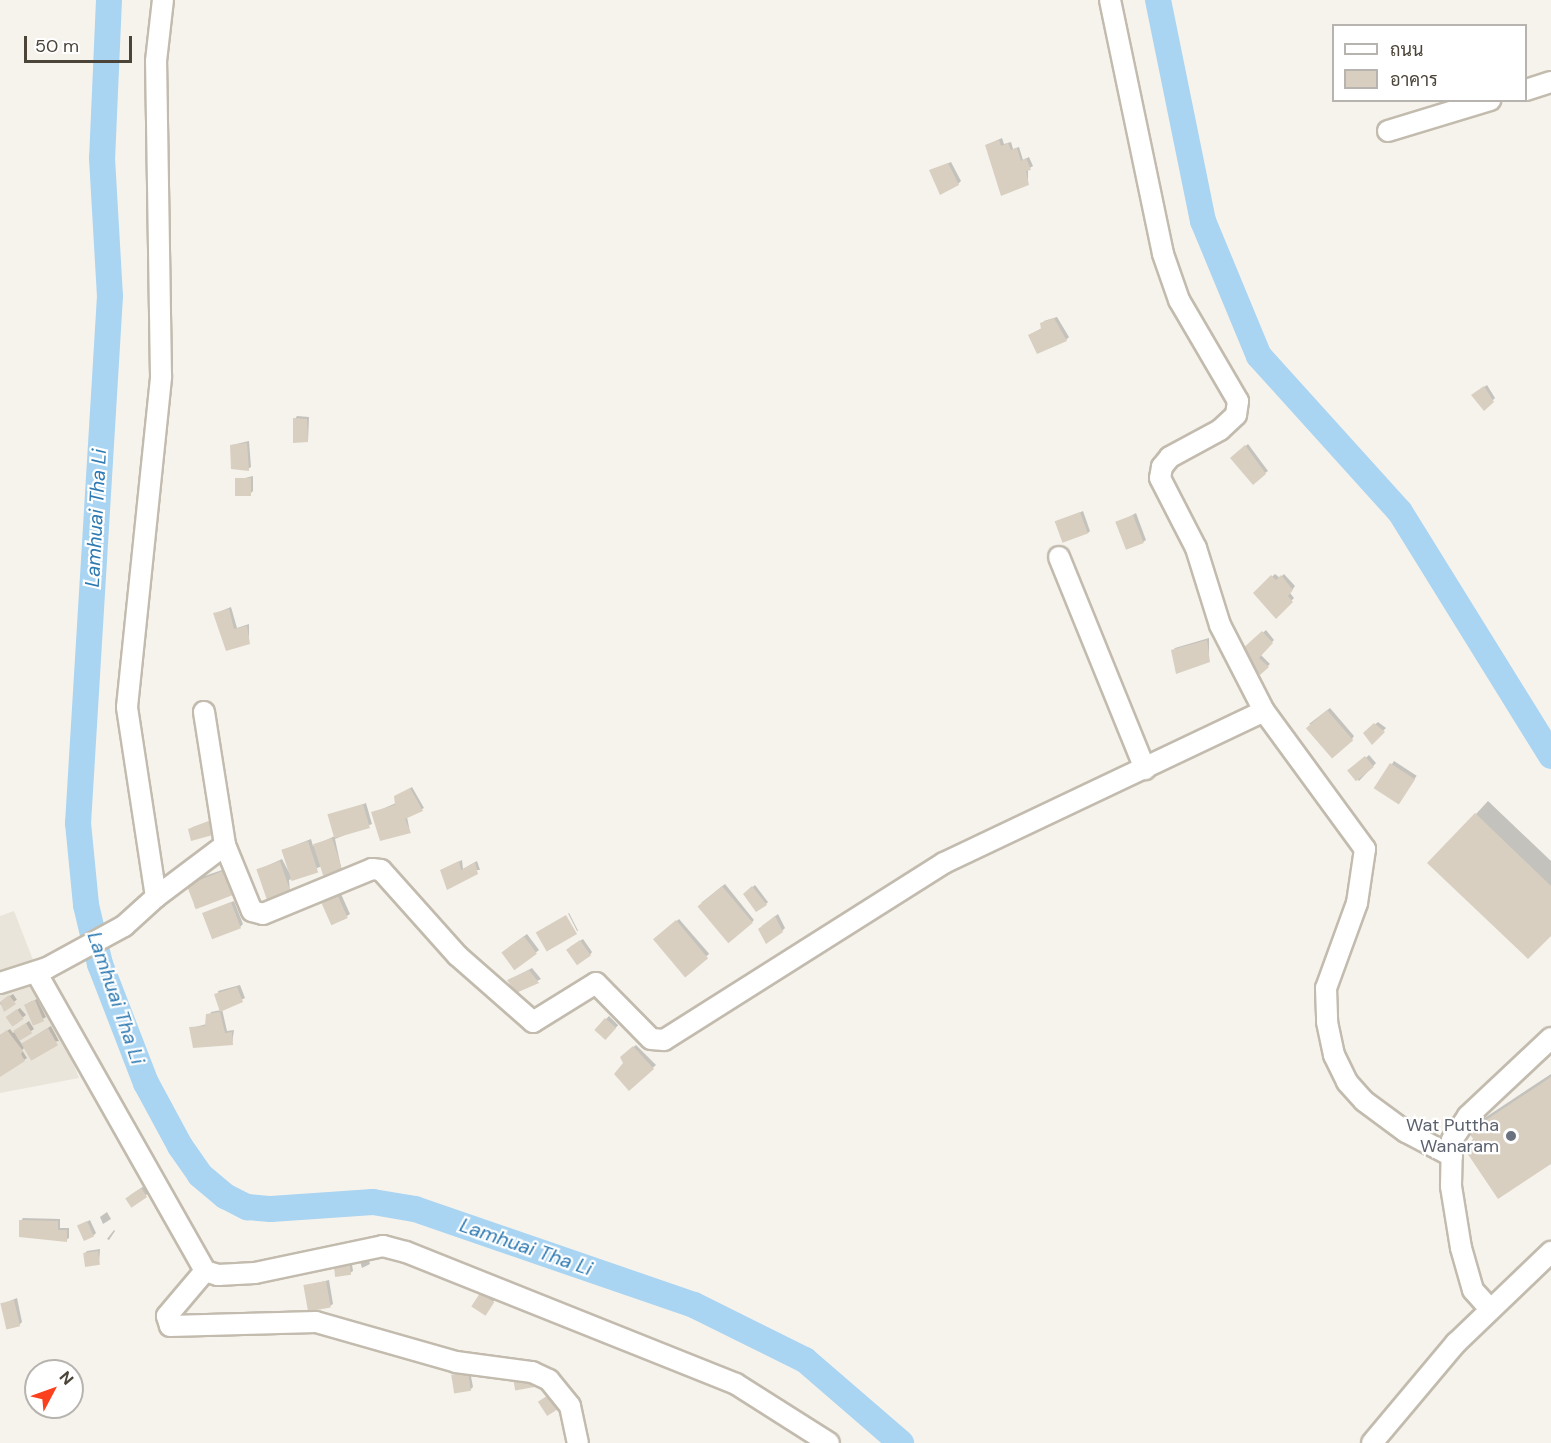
<!DOCTYPE html>
<html>
<head>
<meta charset="utf-8">
<style>
  body { margin:0 }
  #map { position:relative; width:1551px; height:1443px; overflow:hidden; background:#f6f3ec; font-family:"DM Sans",Sarabun,sans-serif }
  div>[style] { position:absolute }
  .residential>* { inset:0; background:#eae5da }
  .shadow>* { inset:0; background:#0003; transform-origin:0 0 }
  .river>* { height:26px; margin:-13px; padding:0 13px; transform-origin:13px; border-radius:13px; background:#a9d4f2 }
  .building>* { inset:0; background:#d8cfc1; transform-origin:0 0 }
  .roads { filter:drop-shadow(2px 0 #c2bbae) drop-shadow(-2px 0 #c2bbae) drop-shadow(0 2px #c2bbae) drop-shadow(0 -2px #c2bbae) }
  .minor>* { height:20px; margin:-10px; padding:0 10px; transform-origin:10px; border-radius:10px; background:#fff }
  .dots>* { width:16px; height:16px; translate:-50% -50%; box-sizing:border-box; border:3px solid #fff; border-radius:50% }
  span { translate:-50% -50%; white-space:nowrap; text-align:center; line-height:1.15; -webkit-text-stroke:4.5px #fff; paint-order:stroke }
  .worship-label { font-size:18px; color:#5b616d }
  .right { translate:-100% -50%; text-align:right }
  .water-label { font-size:20px; color:#2e7ab2; font-style:italic }
  .legend { position:absolute; left:1332px; top:24px; width:195px; height:78px; box-sizing:border-box; background:#fff; border:2px solid #b7b4b0; margin:0; padding:8px 10px; list-style:none; font-size:18px; color:#4b4439 }
  .legend li { display:flex; align-items:center; gap:12px; height:30px }
  .legend b { width:30px; border:2px solid #b7b4b0 }
  .north { position:absolute; left:24px; top:1359px; width:60px; height:60px; box-sizing:border-box; background:#fff; border:2px solid #b7b4b0; border-radius:50%; rotate:49deg; font-size:16px; font-weight:700; line-height:24px; text-align:center; color:#4b4439 }
  .north::after { content:''; display:block; margin:auto; width:21px; height:27px; background:#fc3f1d; clip-path:polygon(50% 0,100% 100%,50% 72%,0 100%) }
  .scale { position:absolute; left:24px; top:36px; width:108px; height:27px; box-sizing:border-box; border:3px solid #4b4439; border-top:0; padding-left:8px; font-size:18px; line-height:21px; white-space:nowrap; color:#4b4439; -webkit-text-stroke:4px #fff; paint-order:stroke }
</style>
</head>
<body>
<div id="map">
  <div class="residential">
    <div style="clip-path:polygon(14px 911px,79px 1078px,0 1093px,0 916px)"></div>
  </div>
  <div class="shadow">
    <div style="clip-path:polygon(1002px 138px,1004px 144px,1011px 142px,1013px 149px,1019px 147px,1023px 160px,1029px 157px,1033px 166px,1028px 169px,1028px 184px,986px 145px)"></div>
    <div style="clip-path:polygon(951px 162px,961px 181px,958px 184px,931px 171px)"></div>
    <div style="clip-path:polygon(1057px 317px,1069px 337px,1066px 340px,1029px 335px,1042px 328px,1044px 321px)"></div>
    <div style="clip-path:polygon(1487px 385px,1495px 398px,1484px 409px,1476px 393px)"></div>
    <div style="clip-path:polygon(297px 416px,309px 417px,308px 441px,295px 419px)"></div>
    <div style="clip-path:polygon(249px 441px,251px 467px,248px 469px,232px 445px)"></div>
    <div style="clip-path:polygon(1248px 444px,1268px 471px,1265px 473px,1232px 458px)"></div>
    <div style="clip-path:polygon(253px 476px,253px 491px,250px 494px,237px 480px)"></div>
    <div style="clip-path:polygon(1083px 511px,1090px 531px,1088px 533px,1057px 523px)"></div>
    <div style="clip-path:polygon(1136px 513px,1146px 540px,1143px 542px,1118px 523px)"></div>
    <div style="clip-path:polygon(1275px 574px,1280px 578px,1284px 574px,1295px 586px,1290px 593px,1294px 598px,1276px 617px,1255px 593px)"></div>
    <div style="clip-path:polygon(231px 607px,237px 628px,249px 624px,249px 643px,214px 614px)"></div>
    <div style="clip-path:polygon(1266px 630px,1274px 640px,1260px 654px,1270px 664px,1260px 673px,1243px 651px)"></div>
    <div style="clip-path:polygon(1209px 638px,1209px 660px,1173px 651px,1175px 648px)"></div>
    <div style="clip-path:polygon(1330px 708px,1354px 736px,1352px 739px,1309px 724px)"></div>
    <div style="clip-path:polygon(1378px 722px,1386px 728px,1372px 742px,1365px 733px)"></div>
    <div style="clip-path:polygon(1369px 755px,1376px 763px,1359px 781px,1351px 772px)"></div>
    <div style="left:1394px;top:761px;width:27px;height:31px;rotate:33deg"></div>
    <div style="clip-path:polygon(412px 787px,424px 808px,407px 817px,410px 832px,373px 813px,396px 803px,396px 797px)"></div>
    <div style="clip-path:polygon(1488px 801px,1551px 861px,1551px 934px,1476px 814px)"></div>
    <div style="clip-path:polygon(366px 803px,372px 824px,335px 839px,341px 867px,322px 866px,289px 880px,290px 892px,258px 870px,282px 859px,292px 878px,283px 850px,311px 839px,313px 846px,337px 835px,330px 817px)"></div>
    <div style="clip-path:polygon(212px 820px,213px 834px,190px 830px,193px 827px)"></div>
    <div style="clip-path:polygon(462px 860px,463px 869px,477px 861px,480px 870px,442px 870px)"></div>
    <div style="clip-path:polygon(225px 869px,234px 892px,195px 908px,190px 881px)"></div>
    <div style="clip-path:polygon(725px 884px,754px 920px,752px 922px,701px 903px)"></div>
    <div style="clip-path:polygon(755px 885px,768px 902px,766px 904px,745px 894px)"></div>
    <div style="clip-path:polygon(341px 894px,350px 914px,347px 916px,322px 903px)"></div>
    <div style="clip-path:polygon(234px 901px,243px 924px,240px 927px,204px 913px)"></div>
    <div style="left:569px;top:913px;width:20px;height:1px;rotate:63deg"></div>
    <div style="clip-path:polygon(778px 914px,785px 928px,782px 931px,762px 926px)"></div>
    <div style="left:679px;top:919px;width:46px;height:31px;rotate:49deg"></div>
    <div style="left:527px;top:934px;width:20px;height:27px;rotate:53deg"></div>
    <div style="clip-path:polygon(583px 939px,592px 952px,590px 955px,570px 947px)"></div>
    <div style="clip-path:polygon(532px 968px,541px 979px,517px 991px,509px 980px)"></div>
    <div style="clip-path:polygon(240px 985px,245px 998px,222px 1009px,227px 1031px,234px 1030px,232px 1044px,191px 1028px,207px 1024px,211px 1012px,221px 1010px,218px 991px)"></div>
    <div style="left:13px;top:994px;width:7px;height:16px;rotate:56deg"></div>
    <div style="clip-path:polygon(37px 999px,46px 1017px,34px 1024px,28px 1003px)"></div>
    <div style="clip-path:polygon(20px 1008px,26px 1015px,13px 1025px,10px 1015px)"></div>
    <div style="left:609px;top:1016px;width:13px;height:19px;rotate:45deg"></div>
    <div style="clip-path:polygon(29px 1021px,34px 1029px,19px 1040px,22px 1044px,51px 1026px,59px 1041px,25px 1047px,22px 1050px,27px 1058px,0 1075px,0 1035px,10px 1029px,13px 1033px)"></div>
    <div style="clip-path:polygon(636px 1045px,656px 1065px,629px 1089px,622px 1057px)"></div>
    <div style="clip-path:polygon(1551px 1074px,1551px 1162px,1465px 1148px,1474px 1138px,1470px 1132px,1483px 1119px)"></div>
    <div style="clip-path:polygon(144px 1186px,149px 1193px,131px 1205px,129px 1196px)"></div>
    <div style="clip-path:polygon(107px 1212px,111px 1219px,103px 1224px,100px 1217px)"></div>
    <div style="clip-path:polygon(23px 1218px,60px 1219px,60px 1228px,69px 1228px,69px 1238px,66px 1240px,21px 1221px)"></div>
    <div style="clip-path:polygon(90px 1220px,96px 1233px,93px 1236px,79px 1226px)"></div>
    <div style="clip-path:polygon(114px 1230px,115px 1231px,109px 1240px,107px 1239px)"></div>
    <div style="clip-path:polygon(100px 1249px,99px 1264px,84px 1254px,87px 1251px)"></div>
    <div style="clip-path:polygon(367px 1254px,370px 1264px,362px 1268px,359px 1258px)"></div>
    <div style="clip-path:polygon(351px 1258px,353px 1271px,350px 1273px,337px 1259px)"></div>
    <div style="clip-path:polygon(329px 1280px,333px 1304px,330px 1306px,305px 1286px)"></div>
    <div style="clip-path:polygon(483px 1291px,495px 1299px,487px 1311px,481px 1294px)"></div>
    <div style="clip-path:polygon(17px 1298px,22px 1322px,19px 1325px,2px 1304px)"></div>
    <div style="clip-path:polygon(470px 1371px,473px 1387px,470px 1390px,452px 1376px)"></div>
  </div>
  <div class="river">
    <div style="left:109px;top:0;width:158px;rotate:92.5deg"></div>
    <div style="left:102px;top:158px;width:138px;rotate:86.7deg"></div>
    <div style="left:110px;top:296px;width:528px;rotate:93.47deg"></div>
    <div style="left:78px;top:823px;width:82px;rotate:84.4deg"></div>
    <div style="left:86px;top:905px;width:61px;rotate:76.7deg"></div>
    <div style="left:100px;top:964px;width:128px;rotate:68.9deg"></div>
    <div style="left:146px;top:1083px;width:72px;rotate:61.6deg"></div>
    <div style="left:180px;top:1146px;width:35px;rotate:55deg"></div>
    <div style="left:200px;top:1175px;width:33px;rotate:40deg"></div>
    <div style="left:225px;top:1196px;width:25px;rotate:27deg"></div>
    <div style="left:247px;top:1207px;width:24px;rotate:5deg"></div>
    <div style="left:271px;top:1209px;width:102px;rotate:-3.9deg"></div>
    <div style="left:373px;top:1202px;width:43px;rotate:9.5deg"></div>
    <div style="left:415px;top:1209px;width:295px;rotate:19deg"></div>
    <div style="left:694px;top:1305px;width:124px;rotate:26.4deg"></div>
    <div style="left:805px;top:1360px;width:127px;rotate:40.8deg"></div>
    <div style="left:1158px;top:0;width:226px;rotate:78.5deg"></div>
    <div style="left:1203px;top:221px;width:146px;rotate:67.5deg"></div>
    <div style="left:1259px;top:356px;width:210px;rotate:47.9deg"></div>
    <div style="left:1400px;top:512px;width:287px;rotate:58.2deg"></div>
  </div>
  <div class="building">
    <div style="clip-path:polygon(999px 140px,1001px 146px,1008px 143px,1011px 150px,1017px 148px,1021px 161px,1026px 158px,1031px 170px,1026px 171px,1029px 185px,1001px 196px,985px 145px)"></div>
    <div style="clip-path:polygon(948px 163px,959px 185px,940px 195px,929px 170px)"></div>
    <div style="clip-path:polygon(1054px 318px,1067px 341px,1037px 354px,1028px 335px,1041px 329px,1040px 323px)"></div>
    <div style="clip-path:polygon(1484px 386px,1494px 402px,1484px 411px,1471px 395px)"></div>
    <div style="clip-path:polygon(293px 418px,307px 419px,308px 442px,293px 443px)"></div>
    <div style="clip-path:polygon(247px 443px,249px 471px,231px 469px,230px 445px)"></div>
    <div style="clip-path:polygon(1245px 445px,1266px 474px,1253px 485px,1230px 458px)"></div>
    <div style="left:251px;top:478px;width:18px;height:16px;rotate:90deg"></div>
    <div style="left:1080px;top:512px;width:23px;height:27px;rotate:70deg"></div>
    <div style="left:1133px;top:515px;width:30px;height:19px;rotate:69deg"></div>
    <div style="clip-path:polygon(1271px 575px,1276px 580px,1281px 575px,1293px 590px,1288px 596px,1293px 602px,1276px 619px,1253px 593px)"></div>
    <div style="clip-path:polygon(229px 609px,234px 629px,247px 626px,250px 644px,226px 651px,213px 613px)"></div>
    <div style="clip-path:polygon(1262px 631px,1273px 643px,1259px 658px,1269px 667px,1260px 675px,1241px 650px)"></div>
    <div style="clip-path:polygon(1207px 640px,1210px 662px,1176px 674px,1171px 650px)"></div>
    <div style="left:1327px;top:710px;width:40px;height:28px;rotate:49deg"></div>
    <div style="clip-path:polygon(1374px 723px,1385px 732px,1372px 745px,1363px 733px)"></div>
    <div style="left:1365px;top:756px;width:14px;height:23px;rotate:51deg"></div>
    <div style="left:1390px;top:763px;width:30px;height:30px;rotate:33deg"></div>
    <div style="clip-path:polygon(410px 788px,423px 811px,405px 819px,411px 833px,380px 841px,371px 812px,395px 805px,394px 796px)"></div>
    <div style="left:363px;top:804px;width:25px;height:37px;rotate:74deg"></div>
    <div style="clip-path:polygon(1475px 813px,1551px 886px,1551px 936px,1528px 959px,1427px 863px)"></div>
    <div style="clip-path:polygon(209px 821px,213px 835px,191px 841px,188px 829px)"></div>
    <div style="left:332px;top:838px;width:33px;height:20px;rotate:72deg"></div>
    <div style="left:308px;top:841px;width:33px;height:28px;rotate:72deg"></div>
    <div style="left:280px;top:861px;width:34px;height:25px;rotate:71deg"></div>
    <div style="clip-path:polygon(459px 861px,461px 870px,475px 862px,478px 874px,447px 890px,440px 870px)"></div>
    <div style="left:223px;top:871px;width:26px;height:39px;rotate:69deg"></div>
    <div style="left:722px;top:886px;width:48px;height:32px;rotate:50deg"></div>
    <div style="clip-path:polygon(752px 886px,767px 905px,756px 912px,743px 894px)"></div>
    <div style="left:338px;top:896px;width:24px;height:18px;rotate:66deg"></div>
    <div style="left:231px;top:902px;width:28px;height:31px;rotate:69deg"></div>
    <div style="left:566px;top:915px;width:22px;height:35px;rotate:60deg"></div>
    <div style="clip-path:polygon(775px 916px,783px 932px,766px 944px,758px 929px)"></div>
    <div style="left:676px;top:920px;width:50px;height:30px;rotate:50deg"></div>
    <div style="left:524px;top:936px;width:22px;height:28px;rotate:54deg"></div>
    <div style="left:580px;top:940px;width:19px;height:17px;rotate:55deg"></div>
    <div style="clip-path:polygon(529px 970px,539px 983px,516px 993px,507px 980px)"></div>
    <div style="clip-path:polygon(237px 987px,243px 1002px,220px 1012px,225px 1033px,232px 1032px,233px 1045px,193px 1048px,189px 1027px,205px 1026px,206px 1014px,220px 1012px,214px 994px)"></div>
    <div style="clip-path:polygon(9px 995px,16px 1004px,4px 1012px,0 1002px)"></div>
    <div style="left:35px;top:1000px;width:23px;height:12px;rotate:67deg"></div>
    <div style="left:17px;top:1009px;width:12px;height:14px;rotate:55deg"></div>
    <div style="left:605px;top:1018px;width:15px;height:16px;rotate:42deg"></div>
    <div style="left:26px;top:1023px;width:12px;height:15px;rotate:59deg"></div>
    <div style="left:48px;top:1028px;width:20px;height:31px;rotate:60deg"></div>
    <div style="clip-path:polygon(7px 1030px,23px 1051px,21px 1054px,25px 1061px,0 1077px,0 1035px)"></div>
    <div style="clip-path:polygon(633px 1046px,654px 1069px,629px 1091px,614px 1074px,623px 1063px,620px 1057px)"></div>
    <div style="clip-path:polygon(1551px 1077px,1551px 1164px,1498px 1199px,1463px 1147px,1474px 1140px,1468px 1132px)"></div>
    <div style="left:141px;top:1188px;width:11px;height:19px;rotate:56deg"></div>
    <div style="clip-path:polygon(19px 1220px,58px 1221px,58px 1230px,67px 1230px,67px 1242px,19px 1237px)"></div>
    <div style="left:87px;top:1221px;width:17px;height:11px;rotate:66deg"></div>
    <div style="left:98px;top:1251px;width:14px;height:15px;rotate:82deg"></div>
    <div style="left:349px;top:1260px;width:15px;height:16px;rotate:82deg"></div>
    <div style="left:326px;top:1281px;width:27px;height:23px;rotate:80deg"></div>
    <div style="left:480px;top:1293px;width:17px;height:16px;rotate:33deg"></div>
    <div style="left:14px;top:1300px;width:27px;height:14px;rotate:77deg"></div>
    <div style="left:468px;top:1372px;width:19px;height:17px;rotate:81deg"></div>
    <div style="left:534px;top:1376px;width:11px;height:21px;rotate:80deg"></div>
    <div style="left:553px;top:1392px;width:17px;height:18px;rotate:57deg"></div>
  </div>
  <div class="roads">
    <div class="minor">
      <div style="left:1110px;top:0;width:259px;rotate:78.2deg"></div>
      <div style="left:1163px;top:254px;width:49px;rotate:70.8deg"></div>
      <div style="left:1179px;top:300px;width:117px;rotate:59.7deg"></div>
      <div style="left:1238px;top:401px;width:14px;rotate:98deg"></div>
      <div style="left:1236px;top:415px;width:22px;rotate:137deg"></div>
      <div style="left:1220px;top:430px;width:57px;rotate:151.6deg"></div>
      <div style="left:1170px;top:457px;width:13px;rotate:129deg"></div>
      <div style="left:1162px;top:467px;width:11px;rotate:100deg"></div>
      <div style="left:1160px;top:478px;width:79px;rotate:62.8deg"></div>
      <div style="left:1196px;top:548px;width:81px;rotate:72.7deg"></div>
      <div style="left:1220px;top:625px;width:97px;rotate:62.9deg"></div>
      <div style="left:1264px;top:711px;width:171px;rotate:53.8deg"></div>
      <div style="left:1365px;top:849px;width:55px;rotate:98.4deg"></div>
      <div style="left:1357px;top:903px;width:90px;rotate:110deg"></div>
      <div style="left:1326px;top:988px;width:34px;rotate:88deg"></div>
      <div style="left:1327px;top:1022px;width:34px;rotate:78deg"></div>
      <div style="left:1334px;top:1055px;width:30px;rotate:64deg"></div>
      <div style="left:1347px;top:1082px;width:25px;rotate:48deg"></div>
      <div style="left:1364px;top:1101px;width:52px;rotate:36.4deg"></div>
      <div style="left:1406px;top:1132px;width:52px;rotate:27.6deg"></div>
      <div style="left:1526px;top:90px;width:26px;rotate:-18deg"></div>
      <div style="left:1388px;top:131px;width:107px;rotate:-16.9deg"></div>
      <div style="left:1059px;top:557px;width:229px;rotate:67.9deg"></div>
      <div style="left:204px;top:712px;width:135px;rotate:81deg"></div>
      <div style="left:225px;top:845px;width:71px;rotate:67.8deg"></div>
      <div style="left:252px;top:911px;width:11px;rotate:15deg"></div>
      <div style="left:263px;top:914px;width:118px;rotate:-22.4deg"></div>
      <div style="left:372px;top:869px;width:9px;rotate:6deg"></div>
      <div style="left:381px;top:870px;width:115px;rotate:48.2deg"></div>
      <div style="left:458px;top:956px;width:100px;rotate:41.3deg"></div>
      <div style="left:533px;top:1022px;width:74px;rotate:-31.8deg"></div>
      <div style="left:596px;top:983px;width:78px;rotate:45.5deg"></div>
      <div style="left:651px;top:1039px;width:13px;rotate:4deg"></div>
      <div style="left:664px;top:1040px;width:331px;rotate:-32.3deg"></div>
      <div style="left:944px;top:863px;width:354px;rotate:-25.4deg"></div>
      <div style="left:156px;top:897px;width:86px;rotate:-37deg"></div>
      <div style="left:36px;top:972px;width:343px;rotate:60.5deg"></div>
      <div style="left:205px;top:1271px;width:59px;rotate:130.2deg"></div>
      <div style="left:167px;top:1316px;width:10px;rotate:73deg"></div>
      <div style="left:170px;top:1326px;width:146px;rotate:-1.6deg"></div>
      <div style="left:316px;top:1322px;width:146px;rotate:15.9deg"></div>
      <div style="left:456px;top:1362px;width:77px;rotate:7.5deg"></div>
      <div style="left:532px;top:1372px;width:19px;rotate:25deg"></div>
      <div style="left:549px;top:1380px;width:33px;rotate:51deg"></div>
      <div style="left:570px;top:1406px;width:38px;rotate:78deg"></div>
      <div style="left:0;top:983px;width:49px;rotate:-17.7deg"></div>
      <div style="left:47px;top:968px;width:88px;rotate:-28.6deg"></div>
      <div style="left:124px;top:926px;width:43px;rotate:-42.2deg"></div>
      <div style="left:156px;top:897px;width:192px;rotate:-98.7deg"></div>
      <div style="left:127px;top:707px;width:333px;rotate:-84.1deg"></div>
      <div style="left:161px;top:376px;width:315px;rotate:-90.9deg"></div>
      <div style="left:156px;top:61px;width:61px;rotate:-83.5deg"></div>
      <div style="left:205px;top:1271px;width:14px;rotate:17deg"></div>
      <div style="left:218px;top:1275px;width:37px;rotate:-3deg"></div>
      <div style="left:255px;top:1273px;width:131px;rotate:-11.9deg"></div>
      <div style="left:383px;top:1246px;width:24px;rotate:15deg"></div>
      <div style="left:406px;top:1252px;width:355px;rotate:21.8deg"></div>
      <div style="left:736px;top:1384px;width:110px;rotate:32.4deg"></div>
      <div style="left:1490px;top:1309px;width:25px;rotate:-132deg"></div>
      <div style="left:1473px;top:1290px;width:44px;rotate:-105.9deg"></div>
      <div style="left:1461px;top:1248px;width:63px;rotate:-99.2deg"></div>
      <div style="left:1451px;top:1186px;width:46px;rotate:-88.8deg"></div>
      <div style="left:1452px;top:1140px;width:29px;rotate:-56deg"></div>
      <div style="left:1468px;top:1116px;width:114px;rotate:-43.2deg"></div>
      <div style="left:1372px;top:1443px;width:131px;rotate:-50deg"></div>
      <div style="left:1456px;top:1343px;width:132px;rotate:-43.8deg"></div>
    </div>
  </div>
  <div class="dots">
    <div style="left:1511px;top:1136px;background:#6b7280"></div>
  </div>
  <div class="worship-label">
    <span class="right" style="left:1499px;top:1136px">Wat Puttha<br>Wanaram</span>
  </div>
  <div class="water-label">
    <span style="left:96px;top:518px;rotate:-87deg">Lamhuai Tha Li</span>
    <span style="left:116px;top:998px;rotate:71deg">Lamhuai Tha Li</span>
    <span style="left:526px;top:1247px;rotate:19deg">Lamhuai Tha Li</span>
  </div>
  <ul class="legend">
  <li><b style="height:8px;background:#fff"></b>ถนน</li>
  <li><b style="height:16px;background:#d8cfc1"></b>อาคาร</li>
  </ul>
  <div class="north">N</div>
  <div class="scale">50 m</div>
</div>
</body>
</html>
